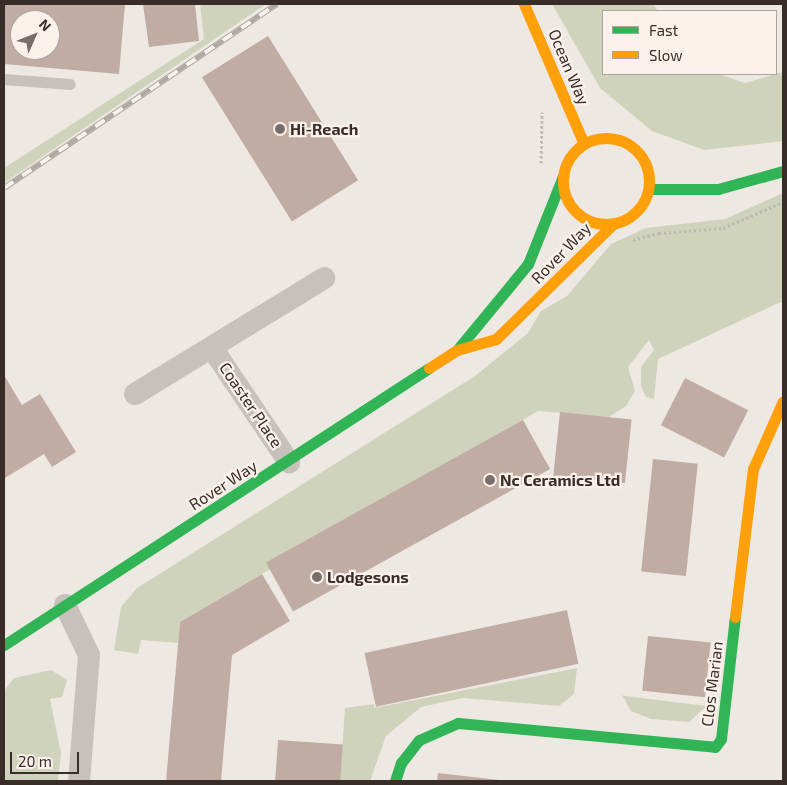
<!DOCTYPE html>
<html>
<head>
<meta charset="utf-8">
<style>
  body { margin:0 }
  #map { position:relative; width:787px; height:785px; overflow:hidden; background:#eee8e3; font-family:"Exo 2",sans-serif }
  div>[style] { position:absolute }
  .green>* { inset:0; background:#d0d3bc }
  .building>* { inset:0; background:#c1aca4; transform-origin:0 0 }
  .path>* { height:3px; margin-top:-1.5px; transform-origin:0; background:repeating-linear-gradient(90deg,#c0b8b3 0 2.5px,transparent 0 5px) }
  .lane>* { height:11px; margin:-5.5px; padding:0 5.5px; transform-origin:5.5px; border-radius:5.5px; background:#c7c0bb }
  .street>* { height:22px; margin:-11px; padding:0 11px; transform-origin:11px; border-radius:11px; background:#c7c0bb }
  .fast>* { height:11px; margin:-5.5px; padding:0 5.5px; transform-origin:5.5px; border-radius:5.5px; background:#30b455 }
  .slow>* { height:11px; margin:-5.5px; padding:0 5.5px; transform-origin:5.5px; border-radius:5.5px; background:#ff9f0a }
  .slow>.ring { margin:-5.5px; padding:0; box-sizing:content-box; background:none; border:11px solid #ff9f0a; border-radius:50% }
  .rail>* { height:5.5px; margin-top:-2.75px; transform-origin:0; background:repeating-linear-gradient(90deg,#faf2ea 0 11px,#afa9a5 0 22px); box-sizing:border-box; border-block:1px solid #afa9a5 }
  .dots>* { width:14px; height:14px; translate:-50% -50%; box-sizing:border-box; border:2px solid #faf2ea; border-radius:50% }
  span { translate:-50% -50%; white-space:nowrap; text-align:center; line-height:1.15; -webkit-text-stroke:4.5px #faf2ea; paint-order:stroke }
  .street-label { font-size:16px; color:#382d29 }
  .poi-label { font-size:16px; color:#382d29; font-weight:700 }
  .left { translate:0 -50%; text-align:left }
  .frame { position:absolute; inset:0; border:5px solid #382d29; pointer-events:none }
  .legend { position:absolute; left:602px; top:10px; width:175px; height:65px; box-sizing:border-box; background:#faf2ea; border:1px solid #aca39d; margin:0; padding:6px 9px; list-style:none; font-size:15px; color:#382d29 }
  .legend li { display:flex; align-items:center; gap:10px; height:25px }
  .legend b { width:25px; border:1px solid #aca39d }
  .north { position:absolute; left:10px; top:10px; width:50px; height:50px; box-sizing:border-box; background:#faf2ea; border:1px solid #aca39d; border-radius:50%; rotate:46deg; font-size:14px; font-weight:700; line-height:20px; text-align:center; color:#382d29 }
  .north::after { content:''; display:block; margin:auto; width:18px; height:22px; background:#786e6a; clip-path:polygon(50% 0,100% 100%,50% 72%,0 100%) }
  .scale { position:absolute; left:10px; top:752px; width:69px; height:22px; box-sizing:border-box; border:2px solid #382d29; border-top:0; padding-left:6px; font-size:15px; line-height:18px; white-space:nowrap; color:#382d29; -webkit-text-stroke:4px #faf2ea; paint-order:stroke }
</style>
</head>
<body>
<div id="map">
  <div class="green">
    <div style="clip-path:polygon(200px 4px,266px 4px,4px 183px,4px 168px,204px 39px)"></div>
    <div style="clip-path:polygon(552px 4px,653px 4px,658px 11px,603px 11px,603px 74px,719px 74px,745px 83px,783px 72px,783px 141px,704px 150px,652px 131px,600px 88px)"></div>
    <div style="clip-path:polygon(783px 193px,783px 301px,658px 359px,654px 399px,646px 397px,641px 386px,641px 367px,654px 350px,649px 340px,628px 367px,635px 391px,626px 406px,609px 417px,538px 411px,180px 622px,178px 643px,141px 640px,138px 654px,114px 650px,121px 607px,137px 588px,475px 376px,528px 333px,541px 311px,567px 296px,611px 244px,646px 228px,725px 219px)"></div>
    <div style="clip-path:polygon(577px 668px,574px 694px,559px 706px,463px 698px,421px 707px,386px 736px,370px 781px,340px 781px,345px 708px,374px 704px,374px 708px)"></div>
    <div style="clip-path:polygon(51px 670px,67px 680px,62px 697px,50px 699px,61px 753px,58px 781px,4px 781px,4px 691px,14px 678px)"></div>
    <div style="clip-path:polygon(622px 695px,625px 696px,707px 706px,689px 722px,651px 719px,631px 711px)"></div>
  </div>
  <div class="building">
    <div style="clip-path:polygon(evenodd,4px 4px,125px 4px,119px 74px,4px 64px,4px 4px,20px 20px,50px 20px,50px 50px,20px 50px,20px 20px)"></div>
    <div style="clip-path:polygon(143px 4px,195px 4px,199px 41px,149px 47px)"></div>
    <div style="left:268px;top:36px;width:170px;height:78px;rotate:58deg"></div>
    <div style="clip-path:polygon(4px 375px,22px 405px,40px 394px,76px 452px,52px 467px,44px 454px,5px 478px)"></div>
    <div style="left:685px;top:378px;width:71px;height:53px;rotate:27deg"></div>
    <div style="left:560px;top:412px;width:72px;height:64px;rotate:6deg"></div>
    <div style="left:523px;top:420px;width:56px;height:294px;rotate:61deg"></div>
    <div style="left:653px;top:459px;width:45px;height:113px;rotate:6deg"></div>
    <div style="clip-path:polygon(262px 574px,290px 621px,232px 655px,221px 781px,166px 781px,180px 622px)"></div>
    <div style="left:567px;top:610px;width:55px;height:207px;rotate:78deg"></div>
    <div style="left:648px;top:636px;width:63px;height:55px;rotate:6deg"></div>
    <div style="left:278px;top:740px;width:65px;height:41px;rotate:4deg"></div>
    <div style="clip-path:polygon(438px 773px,499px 780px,499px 781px,437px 781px)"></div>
  </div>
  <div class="path">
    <div style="left:541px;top:163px;width:51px;rotate:-88.9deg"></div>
    <div style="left:633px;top:240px;width:27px;rotate:-15deg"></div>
    <div style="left:659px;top:233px;width:64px;rotate:-4.5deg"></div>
    <div style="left:723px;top:228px;width:65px;rotate:-23.4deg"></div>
  </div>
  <div class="lane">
    <div style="left:4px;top:79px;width:66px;rotate:4.3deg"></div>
  </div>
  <div class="street">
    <div style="left:212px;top:348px;width:138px;rotate:56deg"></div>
    <div style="left:135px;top:394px;width:222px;rotate:-31.5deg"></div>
    <div style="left:65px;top:605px;width:55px;rotate:64.4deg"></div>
    <div style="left:89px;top:655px;width:126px;rotate:94.5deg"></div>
  </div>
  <div class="fast">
    <div style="left:649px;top:189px;width:69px"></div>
    <div style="left:718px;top:189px;width:67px;rotate:-15.5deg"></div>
    <div style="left:457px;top:350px;width:112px;rotate:-50.5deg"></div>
    <div style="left:528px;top:264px;width:95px;rotate:-68.3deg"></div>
    <div style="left:4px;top:645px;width:507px;rotate:-33.09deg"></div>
    <div style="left:395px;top:781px;width:19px;rotate:-72deg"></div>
    <div style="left:401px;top:763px;width:29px;rotate:-52deg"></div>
    <div style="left:419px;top:740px;width:43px;rotate:-23.6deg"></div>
    <div style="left:458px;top:723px;width:258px;rotate:5.3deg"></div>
    <div style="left:715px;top:747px;width:10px;rotate:-53deg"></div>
    <div style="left:721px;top:739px;width:123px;rotate:-83.5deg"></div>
  </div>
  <div class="slow">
    <div style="left:524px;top:4px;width:152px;rotate:66.8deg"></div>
    <div class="ring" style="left:563px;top:138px;width:75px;height:75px"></div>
    <div style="left:429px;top:368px;width:33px;rotate:-33deg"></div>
    <div style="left:457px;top:350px;width:41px;rotate:-15.8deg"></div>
    <div style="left:496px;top:339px;width:164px;rotate:-44.5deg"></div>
    <div style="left:735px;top:617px;width:149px;rotate:-83.1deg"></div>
    <div style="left:753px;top:469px;width:74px;rotate:-66.2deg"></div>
  </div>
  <div class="rail">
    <div style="left:4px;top:188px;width:329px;rotate:-34deg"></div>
  </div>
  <div class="dots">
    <div style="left:280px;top:129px;background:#786e6a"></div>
    <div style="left:490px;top:480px;background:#786e6a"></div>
    <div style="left:317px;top:577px;background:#786e6a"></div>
  </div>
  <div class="street-label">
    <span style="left:569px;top:67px;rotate:67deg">Ocean Way</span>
    <span style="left:561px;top:253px;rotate:-46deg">Rover Way</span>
    <span style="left:251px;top:405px;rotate:56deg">Coaster Place</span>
    <span style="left:223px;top:485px;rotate:-33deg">Rover Way</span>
    <span style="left:712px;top:684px;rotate:-83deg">Clos Marian</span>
  </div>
  <div class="poi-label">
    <span class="left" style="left:290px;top:129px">Hi-Reach</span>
    <span class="left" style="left:500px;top:480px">Nc Ceramics Ltd</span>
    <span class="left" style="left:327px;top:577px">Lodgesons</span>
  </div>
  <div class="frame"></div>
  <ul class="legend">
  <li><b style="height:6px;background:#30b455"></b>Fast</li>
  <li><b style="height:6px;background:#ff9f0a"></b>Slow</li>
  </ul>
  <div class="north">N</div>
  <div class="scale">20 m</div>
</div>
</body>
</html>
